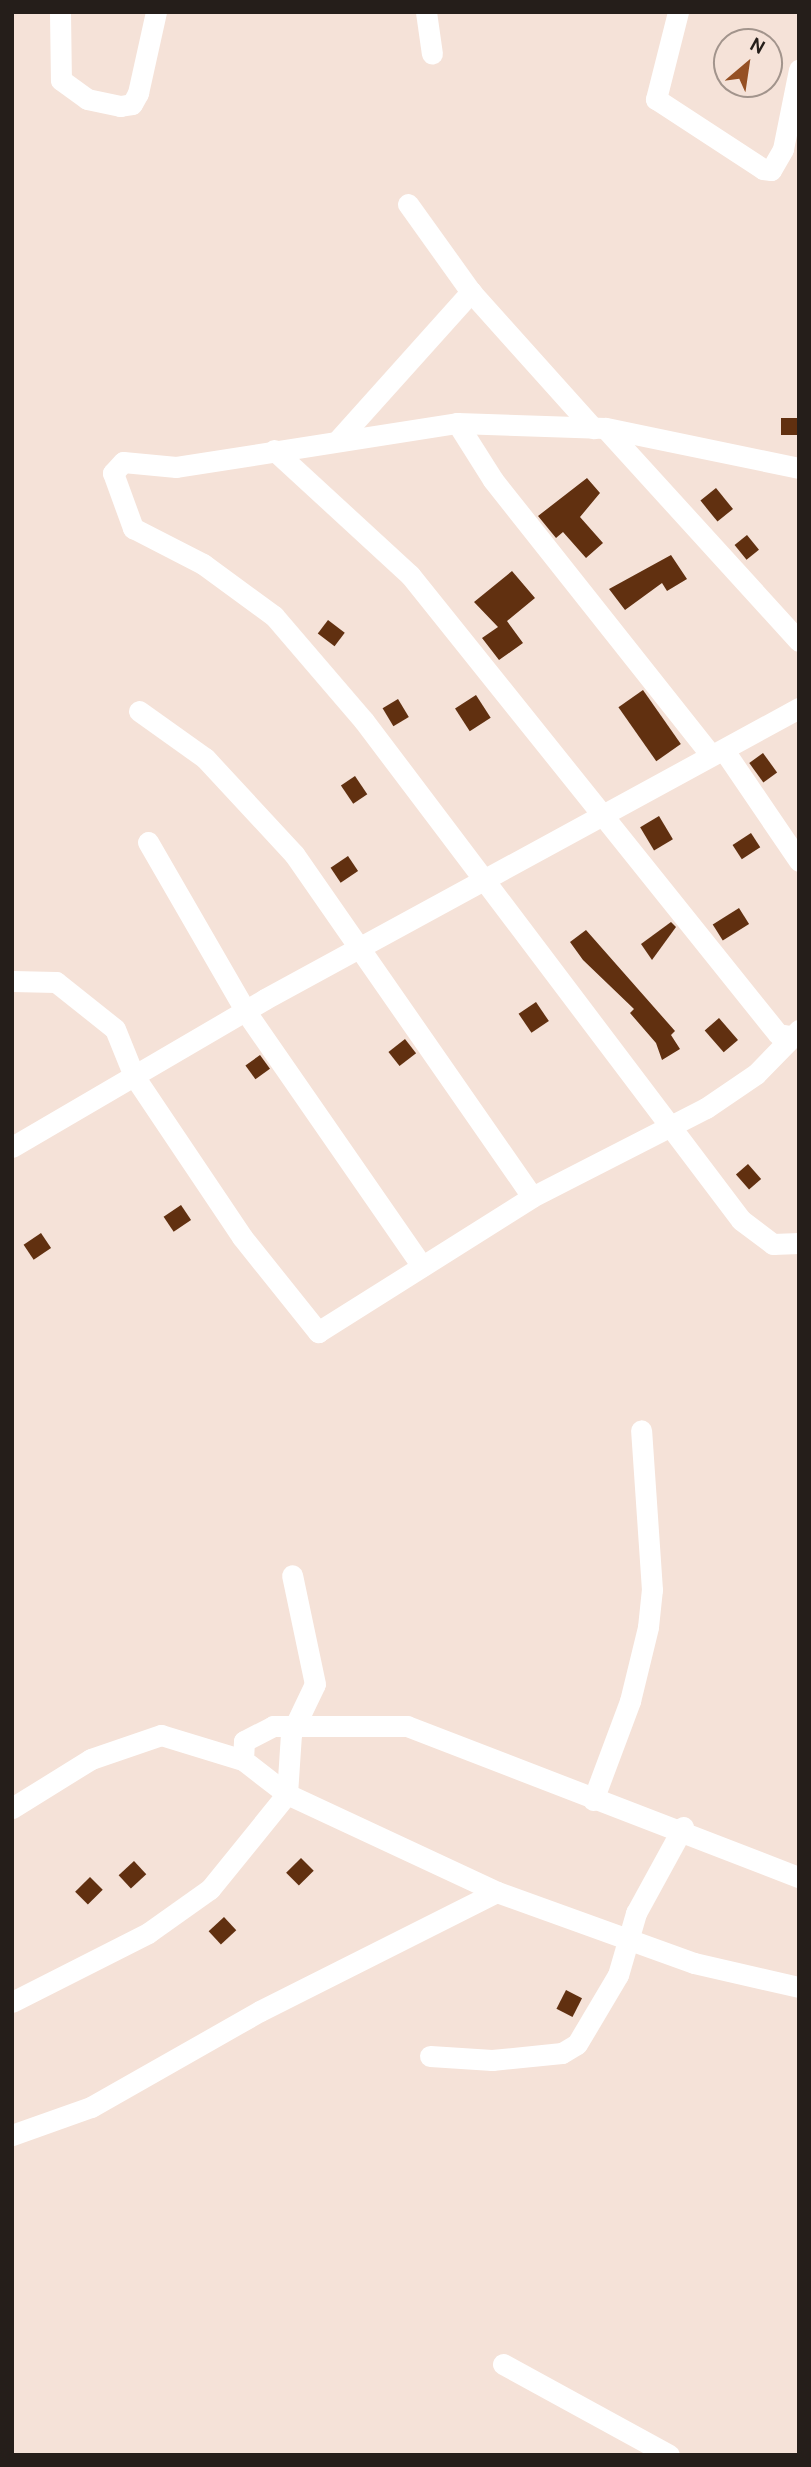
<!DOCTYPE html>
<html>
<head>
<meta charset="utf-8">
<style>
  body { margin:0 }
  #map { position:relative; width:811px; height:2467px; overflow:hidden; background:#f5e2d8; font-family:Cabin,sans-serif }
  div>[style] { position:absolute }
  .building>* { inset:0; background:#613010; transform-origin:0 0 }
  .minor>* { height:21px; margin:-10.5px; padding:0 10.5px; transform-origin:10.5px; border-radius:10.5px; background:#fff }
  span { translate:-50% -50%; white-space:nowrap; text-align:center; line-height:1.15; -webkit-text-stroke:7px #f5e2d8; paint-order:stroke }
  .frame { position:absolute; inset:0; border:14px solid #251e1a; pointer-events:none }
  .north { position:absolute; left:713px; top:28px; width:70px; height:70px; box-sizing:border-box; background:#f5e2d8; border:2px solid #a2948c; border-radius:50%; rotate:29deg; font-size:19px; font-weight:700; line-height:28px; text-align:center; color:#251e1a }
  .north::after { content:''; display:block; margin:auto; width:24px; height:32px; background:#955024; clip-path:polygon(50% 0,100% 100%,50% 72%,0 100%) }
</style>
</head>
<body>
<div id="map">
  <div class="building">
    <div style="left:781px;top:418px;width:18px;height:17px"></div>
    <div style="clip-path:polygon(587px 478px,600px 493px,580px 517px,603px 543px,586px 558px,563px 532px,556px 538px,538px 516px)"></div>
    <div style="left:716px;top:488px;width:27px;height:20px;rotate:51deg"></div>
    <div style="left:747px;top:535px;width:19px;height:16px;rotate:51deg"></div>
    <div style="clip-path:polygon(671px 555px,687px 579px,667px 591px,662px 583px,625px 610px,609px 589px)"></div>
    <div style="clip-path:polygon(512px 571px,535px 598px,507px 621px,523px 643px,499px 660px,482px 638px,498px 627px,474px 602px)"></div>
    <div style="left:328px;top:620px;width:21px;height:17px;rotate:37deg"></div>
    <div style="left:643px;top:690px;width:66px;height:30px;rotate:55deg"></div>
    <div style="left:476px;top:695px;width:27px;height:25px;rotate:57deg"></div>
    <div style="left:398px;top:699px;width:21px;height:18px;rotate:59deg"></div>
    <div style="left:763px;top:753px;width:24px;height:17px;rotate:54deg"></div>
    <div style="left:355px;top:776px;width:22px;height:17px;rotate:56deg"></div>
    <div style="left:659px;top:816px;width:27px;height:22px;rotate:59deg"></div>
    <div style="left:751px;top:833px;width:17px;height:22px;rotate:57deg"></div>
    <div style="left:348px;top:856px;width:18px;height:21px;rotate:56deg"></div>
    <div style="left:739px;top:908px;width:19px;height:31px;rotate:58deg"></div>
    <div style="clip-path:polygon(671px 922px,676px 927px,652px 960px,641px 944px)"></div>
    <div style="clip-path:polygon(586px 930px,675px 1031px,671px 1035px,680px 1049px,662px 1060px,656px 1043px,630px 1013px,634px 1009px,583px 960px,570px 942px)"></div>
    <div style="left:536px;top:1002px;width:23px;height:21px;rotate:56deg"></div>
    <div style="left:719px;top:1018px;width:29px;height:19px;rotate:49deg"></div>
    <div style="left:405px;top:1039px;width:18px;height:21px;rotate:52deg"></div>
    <div style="left:260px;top:1055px;width:17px;height:18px;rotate:54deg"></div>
    <div style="left:748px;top:1164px;width:20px;height:16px;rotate:49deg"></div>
    <div style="left:181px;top:1205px;width:18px;height:21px;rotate:56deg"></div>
    <div style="left:41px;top:1233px;width:18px;height:21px;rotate:56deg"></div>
    <div style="left:301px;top:1858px;width:18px;height:21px;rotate:45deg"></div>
    <div style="left:134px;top:1861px;width:18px;height:21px;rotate:47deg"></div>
    <div style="left:90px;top:1877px;width:18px;height:21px;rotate:45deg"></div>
    <div style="left:224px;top:1917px;width:18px;height:21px;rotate:47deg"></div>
    <div style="left:566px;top:1990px;width:18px;height:21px;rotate:27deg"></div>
  </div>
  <div class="minor">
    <div style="left:60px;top:12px;width:68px;rotate:89.2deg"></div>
    <div style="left:61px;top:80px;width:32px;rotate:36deg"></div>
    <div style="left:87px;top:99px;width:34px;rotate:12deg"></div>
    <div style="left:120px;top:106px;width:12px;rotate:-9deg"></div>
    <div style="left:132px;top:104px;width:13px;rotate:-61deg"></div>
    <div style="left:138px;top:93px;width:83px;rotate:-77.5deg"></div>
    <div style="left:426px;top:12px;width:42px;rotate:81.9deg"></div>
    <div style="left:678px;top:12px;width:90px;rotate:104.2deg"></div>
    <div style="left:656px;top:99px;width:128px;rotate:33.2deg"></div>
    <div style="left:763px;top:169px;width:8px;rotate:7deg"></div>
    <div style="left:771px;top:170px;width:24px;rotate:-60deg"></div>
    <div style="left:783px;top:149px;width:81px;rotate:-78.6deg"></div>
    <div style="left:408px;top:204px;width:108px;rotate:54.4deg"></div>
    <div style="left:471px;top:292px;width:183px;rotate:48.1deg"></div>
    <div style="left:457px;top:423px;width:67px;rotate:57.7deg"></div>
    <div style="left:493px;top:480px;width:348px;rotate:51.6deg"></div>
    <div style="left:605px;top:428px;width:288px;rotate:47.7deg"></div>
    <div style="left:339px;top:439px;width:198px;rotate:-48.1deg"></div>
    <div style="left:274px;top:450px;width:185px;rotate:42.6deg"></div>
    <div style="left:410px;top:575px;width:588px;rotate:51.28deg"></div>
    <div style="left:778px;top:1034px;width:11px;rotate:10deg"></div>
    <div style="left:799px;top:468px;width:198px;rotate:-168.3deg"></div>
    <div style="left:605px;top:428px;width:148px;rotate:-178.1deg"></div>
    <div style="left:457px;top:423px;width:284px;rotate:171.1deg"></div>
    <div style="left:176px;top:467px;width:53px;rotate:-174.6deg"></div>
    <div style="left:123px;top:462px;width:15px;rotate:132deg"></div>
    <div style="left:113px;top:473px;width:59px;rotate:70deg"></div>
    <div style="left:133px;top:528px;width:79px;rotate:27.2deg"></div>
    <div style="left:203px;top:564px;width:88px;rotate:36.2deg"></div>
    <div style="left:274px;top:616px;width:138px;rotate:49.4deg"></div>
    <div style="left:364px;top:721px;width:625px;rotate:52.93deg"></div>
    <div style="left:741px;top:1220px;width:40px;rotate:37deg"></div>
    <div style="left:773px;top:1244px;width:26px;rotate:-2deg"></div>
    <div style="left:139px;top:711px;width:81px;rotate:35.5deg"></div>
    <div style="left:205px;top:758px;width:131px;rotate:47.2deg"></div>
    <div style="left:294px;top:854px;width:417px;rotate:55.2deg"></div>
    <div style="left:725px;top:752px;width:132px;rotate:55.8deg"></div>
    <div style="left:148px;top:842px;width:196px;rotate:60deg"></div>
    <div style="left:246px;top:1012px;width:309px;rotate:55.3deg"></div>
    <div style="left:12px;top:981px;width:44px;rotate:1.3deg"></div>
    <div style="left:56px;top:982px;width:75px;rotate:38.5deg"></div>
    <div style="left:115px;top:1029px;width:51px;rotate:68deg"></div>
    <div style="left:134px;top:1076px;width:194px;rotate:56.1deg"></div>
    <div style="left:242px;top:1237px;width:122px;rotate:51.3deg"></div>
    <div style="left:318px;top:1332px;width:253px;rotate:-32.2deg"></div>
    <div style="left:532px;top:1197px;width:195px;rotate:-27.1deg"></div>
    <div style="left:706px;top:1108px;width:60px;rotate:-34.2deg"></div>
    <div style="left:756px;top:1074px;width:62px;rotate:-45.7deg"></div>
    <div style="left:12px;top:1147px;width:293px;rotate:-30.3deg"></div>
    <div style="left:265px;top:999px;width:608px;rotate:-28.59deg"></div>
    <div style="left:243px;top:1760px;width:19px;rotate:-87deg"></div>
    <div style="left:244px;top:1741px;width:33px;rotate:-27deg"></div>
    <div style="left:273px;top:1726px;width:134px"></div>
    <div style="left:407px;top:1726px;width:420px;rotate:21.1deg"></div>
    <div style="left:593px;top:1800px;width:106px;rotate:-69.5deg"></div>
    <div style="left:630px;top:1701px;width:76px;rotate:-76.3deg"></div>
    <div style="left:648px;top:1627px;width:37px;rotate:-84deg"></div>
    <div style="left:652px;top:1590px;width:160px;rotate:-93.9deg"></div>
    <div style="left:12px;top:1808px;width:93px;rotate:-31.8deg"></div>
    <div style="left:91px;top:1759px;width:74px;rotate:-18.9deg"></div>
    <div style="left:161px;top:1735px;width:86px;rotate:17deg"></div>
    <div style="left:243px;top:1760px;width:56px;rotate:37.7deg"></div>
    <div style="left:287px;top:1794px;width:232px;rotate:25deg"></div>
    <div style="left:497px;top:1892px;width:209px;rotate:19.8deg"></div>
    <div style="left:694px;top:1963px;width:108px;rotate:12.9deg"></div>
    <div style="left:12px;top:2002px;width:153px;rotate:-26.9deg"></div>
    <div style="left:148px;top:1933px;width:76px;rotate:-35.4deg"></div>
    <div style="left:210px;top:1889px;width:122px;rotate:-51deg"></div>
    <div style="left:287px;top:1794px;width:60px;rotate:-86.2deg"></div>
    <div style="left:291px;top:1734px;width:55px;rotate:-64.4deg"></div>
    <div style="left:315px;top:1684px;width:111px;rotate:-101.9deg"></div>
    <div style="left:430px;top:2056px;width:62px;rotate:3.7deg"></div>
    <div style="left:492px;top:2060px;width:70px;rotate:-5.7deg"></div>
    <div style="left:562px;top:2053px;width:17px;rotate:-31deg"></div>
    <div style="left:577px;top:2044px;width:80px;rotate:-59.3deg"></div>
    <div style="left:618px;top:1975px;width:65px;rotate:-73.8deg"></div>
    <div style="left:636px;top:1913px;width:98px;rotate:-61.3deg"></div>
    <div style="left:12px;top:2135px;width:84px;rotate:-19.5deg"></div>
    <div style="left:91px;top:2107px;width:194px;rotate:-29.6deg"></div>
    <div style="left:260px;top:2011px;width:265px;rotate:-26.7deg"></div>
    <div style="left:503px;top:2364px;width:189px;rotate:28.7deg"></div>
  </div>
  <div class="frame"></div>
  <div class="north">N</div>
</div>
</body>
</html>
